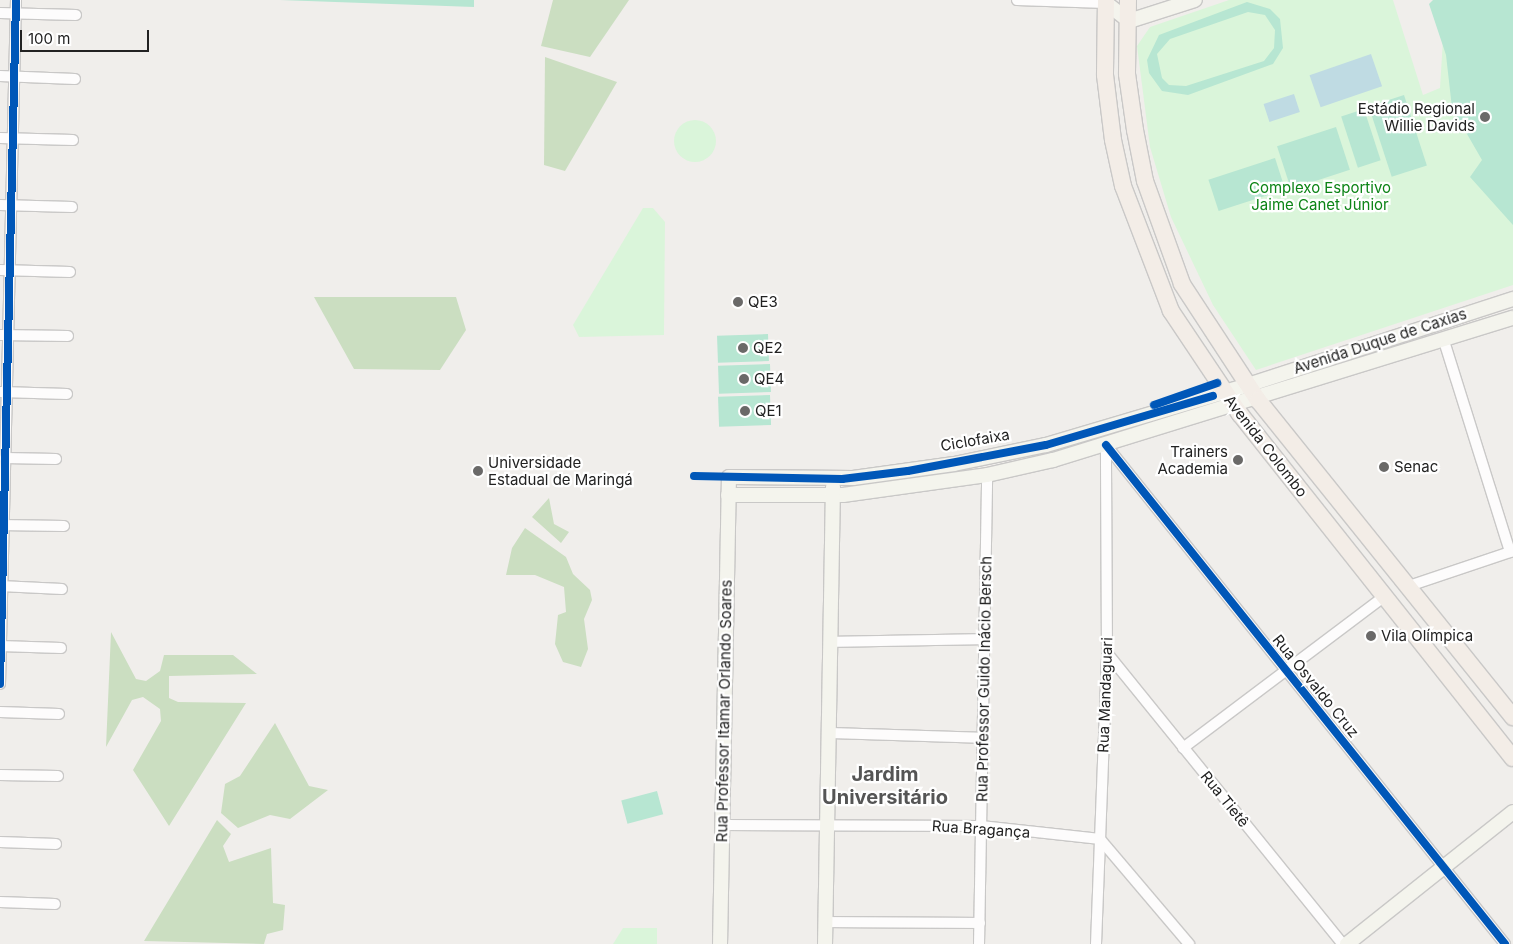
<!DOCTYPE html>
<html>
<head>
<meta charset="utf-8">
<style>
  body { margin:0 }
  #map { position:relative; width:1513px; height:944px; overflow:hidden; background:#f0eeeb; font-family:Inter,sans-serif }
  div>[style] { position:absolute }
  .forest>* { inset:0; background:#cbdec1 }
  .park>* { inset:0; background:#daf5da }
  .round { border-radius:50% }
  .pitch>* { inset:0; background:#b7e6d2; transform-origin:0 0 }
  .water>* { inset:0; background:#bfdbe3; transform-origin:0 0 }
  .roads { filter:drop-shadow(1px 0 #c9c8c7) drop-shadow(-1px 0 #c9c8c7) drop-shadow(0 1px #c9c8c7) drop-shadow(0 -1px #c9c8c7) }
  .street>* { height:10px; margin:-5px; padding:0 5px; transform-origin:5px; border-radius:5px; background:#fdfcfc }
  .secondary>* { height:14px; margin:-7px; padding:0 7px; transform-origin:7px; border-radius:7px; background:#f4f4ed }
  .primary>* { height:16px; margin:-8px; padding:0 8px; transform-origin:8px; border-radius:8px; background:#f3ede7 }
  .cycleway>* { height:8px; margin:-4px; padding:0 4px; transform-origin:4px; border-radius:4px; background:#0057b8 }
  .dots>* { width:14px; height:14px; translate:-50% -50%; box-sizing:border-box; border:2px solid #fff; border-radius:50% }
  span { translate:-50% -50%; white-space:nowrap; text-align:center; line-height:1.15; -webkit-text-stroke:4.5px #fff; paint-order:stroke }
  .poi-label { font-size:15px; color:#222 }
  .right { translate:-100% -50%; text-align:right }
  .left { translate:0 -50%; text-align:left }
  .park-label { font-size:15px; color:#0c8416 }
  .street-label { font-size:15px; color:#222 }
  .district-label { font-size:20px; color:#555; font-weight:700 }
  .scale { position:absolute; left:20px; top:30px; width:129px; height:22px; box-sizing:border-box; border:2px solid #222; border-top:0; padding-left:6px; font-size:15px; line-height:18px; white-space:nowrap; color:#222; -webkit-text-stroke:4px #fff; paint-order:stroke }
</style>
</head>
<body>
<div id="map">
  <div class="forest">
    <div style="clip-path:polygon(553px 0,629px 0,590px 57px,541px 46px)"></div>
    <div style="clip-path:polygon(545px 57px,617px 82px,565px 171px,544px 165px)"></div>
    <div style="clip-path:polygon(314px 297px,456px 297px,466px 330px,440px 370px,354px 369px)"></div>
    <div style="clip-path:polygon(549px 498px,554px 524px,569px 532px,561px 543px,532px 517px)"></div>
    <div style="clip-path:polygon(525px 528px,566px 557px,573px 574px,590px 590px,592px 600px,584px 619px,588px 649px,581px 667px,563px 662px,555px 644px,558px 615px,566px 612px,564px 587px,535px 575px,506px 575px,512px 548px)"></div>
    <div style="clip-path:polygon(111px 632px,136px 679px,146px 681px,160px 671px,164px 655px,233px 655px,257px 674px,169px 676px,169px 698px,178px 702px,246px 703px,169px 826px,133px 770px,161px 721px,160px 709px,143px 697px,132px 700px,106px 747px)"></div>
    <div style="clip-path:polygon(275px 723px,309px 786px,328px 790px,290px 819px,270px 815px,238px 828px,221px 813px,225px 784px,240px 776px)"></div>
    <div style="clip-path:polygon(217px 820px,231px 834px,223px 846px,229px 862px,271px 848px,273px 903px,285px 905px,283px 930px,267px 934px,264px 944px,144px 941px)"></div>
  </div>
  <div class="park">
    <div style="clip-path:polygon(1229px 0,1393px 0,1423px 95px,1440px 88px,1443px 39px,1513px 0,1513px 285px,1256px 370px,1213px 305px,1171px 217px,1150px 147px,1137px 46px,1150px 27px)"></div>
    <div class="round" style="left:674px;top:120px;width:42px;height:42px"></div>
    <div style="clip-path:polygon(643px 208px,653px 208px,665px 222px,664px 335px,579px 337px,573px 325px)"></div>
    <div style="clip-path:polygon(623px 928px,657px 928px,657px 944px,613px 944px)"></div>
  </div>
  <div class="pitch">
    <div style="clip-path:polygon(280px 0,474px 0,474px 7px)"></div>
    <div style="clip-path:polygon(1433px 0,1513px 0,1513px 225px,1470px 177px,1482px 160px,1452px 108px,1446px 55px,1429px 4px)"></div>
    <div style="clip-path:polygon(evenodd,1247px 2px,1270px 9px,1280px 19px,1283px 48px,1273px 64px,1188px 95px,1162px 91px,1149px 73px,1147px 60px,1159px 35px,1247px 2px,1248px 12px,1265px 15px,1275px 30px,1274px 48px,1264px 61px,1186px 86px,1169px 85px,1162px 78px,1157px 54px,1170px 39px,1248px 12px)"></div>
    <div style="left:1404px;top:95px;width:74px;height:37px;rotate:72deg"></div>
    <div style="left:1364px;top:109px;width:54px;height:24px;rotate:72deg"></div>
    <div style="left:1336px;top:127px;width:45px;height:62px;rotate:72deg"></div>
    <div style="left:1275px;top:158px;width:33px;height:70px;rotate:72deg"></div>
    <div style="left:768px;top:334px;width:27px;height:51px;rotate:88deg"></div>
    <div style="left:770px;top:364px;width:28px;height:52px;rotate:88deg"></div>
    <div style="left:770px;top:395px;width:30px;height:52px;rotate:88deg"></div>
    <div style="left:657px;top:791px;width:24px;height:37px;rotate:75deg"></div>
  </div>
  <div class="water">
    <div style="left:1371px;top:54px;width:34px;height:65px;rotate:71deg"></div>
    <div style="left:1294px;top:94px;width:19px;height:32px;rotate:72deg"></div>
  </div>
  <div class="roads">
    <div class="street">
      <div style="left:1017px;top:0;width:89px;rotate:1.9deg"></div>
      <div style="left:0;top:13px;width:76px;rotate:1.5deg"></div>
      <div style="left:0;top:76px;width:75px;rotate:2.3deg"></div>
      <div style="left:0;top:138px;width:73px;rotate:1.6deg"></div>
      <div style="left:0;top:205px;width:72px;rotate:1.6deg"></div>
      <div style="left:0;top:270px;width:70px;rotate:1.6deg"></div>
      <div style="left:0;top:335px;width:68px;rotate:0.8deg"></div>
      <div style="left:1444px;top:341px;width:221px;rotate:72.6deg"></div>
      <div style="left:1px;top:392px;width:66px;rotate:1.7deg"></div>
      <div style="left:1106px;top:445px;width:639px;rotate:51.35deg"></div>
      <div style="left:5px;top:458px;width:51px;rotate:1.1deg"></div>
      <div style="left:0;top:525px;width:64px;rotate:0.9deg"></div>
      <div style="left:0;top:586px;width:62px;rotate:2.8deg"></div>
      <div style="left:1406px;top:587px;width:113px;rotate:-18.6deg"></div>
      <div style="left:830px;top:642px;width:155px;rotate:-1.1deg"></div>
      <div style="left:0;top:646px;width:61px;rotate:1.9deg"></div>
      <div style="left:1107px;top:653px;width:375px;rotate:51deg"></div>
      <div style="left:0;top:684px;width:684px;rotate:-88.66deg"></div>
      <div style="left:0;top:712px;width:59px;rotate:1.9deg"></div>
      <div style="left:828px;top:733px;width:155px;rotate:1.8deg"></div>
      <div style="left:1183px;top:748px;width:249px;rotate:-37deg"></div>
      <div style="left:0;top:775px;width:58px;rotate:1deg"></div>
      <div style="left:723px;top:825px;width:258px;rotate:0.2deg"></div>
      <div style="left:981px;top:826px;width:120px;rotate:6.2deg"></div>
      <div style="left:1100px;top:839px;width:138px;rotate:49.7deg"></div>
      <div style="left:0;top:842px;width:56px;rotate:2deg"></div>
      <div style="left:0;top:902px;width:55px;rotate:2.1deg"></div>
      <div style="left:825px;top:922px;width:155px;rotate:0.4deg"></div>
      <div style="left:979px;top:944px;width:469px;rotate:-89deg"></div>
      <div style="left:1096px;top:944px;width:291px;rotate:-87.8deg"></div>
      <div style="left:1107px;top:653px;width:208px;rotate:-90.3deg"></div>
    </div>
    <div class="secondary">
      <div style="left:1106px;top:3px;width:29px;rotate:38deg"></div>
      <div style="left:1129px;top:21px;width:69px;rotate:-17.7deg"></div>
      <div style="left:728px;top:495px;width:115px"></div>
      <div style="left:843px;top:495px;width:145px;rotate:-7.9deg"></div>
      <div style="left:987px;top:475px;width:68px;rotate:-12.8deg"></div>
      <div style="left:1053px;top:460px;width:481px;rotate:-17.2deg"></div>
      <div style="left:720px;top:944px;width:467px;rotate:-88.9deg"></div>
      <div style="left:729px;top:477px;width:124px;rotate:0.5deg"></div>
      <div style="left:853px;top:478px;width:102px;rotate:-7.9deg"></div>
      <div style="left:954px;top:464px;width:94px;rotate:-11.7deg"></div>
      <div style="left:1046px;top:445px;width:211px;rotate:-16.5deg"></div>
      <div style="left:1248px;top:385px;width:279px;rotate:-18deg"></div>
      <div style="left:825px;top:944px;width:457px;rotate:-89deg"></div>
      <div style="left:1347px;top:944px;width:212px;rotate:-38.5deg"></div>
    </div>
    <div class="primary">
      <div style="left:1106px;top:0;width:75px;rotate:90.8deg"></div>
      <div style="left:1105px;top:75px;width:65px;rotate:83deg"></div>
      <div style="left:1113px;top:140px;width:47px;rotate:77.7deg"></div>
      <div style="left:1123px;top:186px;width:134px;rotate:69deg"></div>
      <div style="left:1171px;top:311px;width:124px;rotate:56.2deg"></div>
      <div style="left:1240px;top:414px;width:439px;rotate:51.6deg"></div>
      <div style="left:1128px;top:0;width:74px;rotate:90.8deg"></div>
      <div style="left:1127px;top:74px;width:57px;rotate:81.9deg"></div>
      <div style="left:1135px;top:130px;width:52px;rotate:78.9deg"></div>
      <div style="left:1145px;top:181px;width:109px;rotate:70.2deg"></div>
      <div style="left:1182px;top:284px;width:139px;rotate:56.8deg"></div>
      <div style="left:1258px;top:400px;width:407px;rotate:51.2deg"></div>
    </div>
  </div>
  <div class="cycleway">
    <div style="left:1154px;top:405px;width:67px;rotate:-19.2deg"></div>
    <div style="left:1106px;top:445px;width:639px;rotate:51.35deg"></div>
    <div style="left:694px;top:476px;width:148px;rotate:1.2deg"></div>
    <div style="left:842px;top:479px;width:66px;rotate:-6.9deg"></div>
    <div style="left:908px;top:471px;width:140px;rotate:-10.7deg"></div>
    <div style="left:1046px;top:445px;width:174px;rotate:-16.4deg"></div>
    <div style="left:0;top:684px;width:684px;rotate:-88.66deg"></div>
  </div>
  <div class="dots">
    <div style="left:1485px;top:117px;background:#6a6968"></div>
    <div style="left:738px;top:302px;background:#6a6968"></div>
    <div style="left:743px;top:348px;background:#6a6968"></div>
    <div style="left:744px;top:379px;background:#6a6968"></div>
    <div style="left:745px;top:411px;background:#6a6968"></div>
    <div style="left:1238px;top:460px;background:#6a6968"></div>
    <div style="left:1384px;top:467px;background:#6a6968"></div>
    <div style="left:478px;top:471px;background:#6a6968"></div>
    <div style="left:1371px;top:636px;background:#6a6968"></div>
  </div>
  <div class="poi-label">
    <span class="right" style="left:1475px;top:117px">Estádio Regional<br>Willie Davids</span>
    <span class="left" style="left:748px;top:302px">QE3</span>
    <span class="left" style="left:753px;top:348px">QE2</span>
    <span class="left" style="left:754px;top:379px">QE4</span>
    <span class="left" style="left:755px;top:411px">QE1</span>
    <span class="right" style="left:1228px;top:460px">Trainers<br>Academia</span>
    <span class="left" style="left:488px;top:471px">Universidade<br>Estadual de Maringá</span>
    <span class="left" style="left:1394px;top:467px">Senac</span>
    <span class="left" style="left:1381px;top:636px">Vila Olímpica</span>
  </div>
  <div class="park-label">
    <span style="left:1320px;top:196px">Complexo Esportivo<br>Jaime Canet Júnior</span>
  </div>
  <div class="street-label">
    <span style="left:1380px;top:341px;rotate:-18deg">Avenida Duque de Caxias</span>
    <span style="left:975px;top:440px;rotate:-10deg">Ciclofaixa</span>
    <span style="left:1266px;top:446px;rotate:52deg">Avenida Colombo</span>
    <span style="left:984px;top:679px;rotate:-89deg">Rua Professor Guido Inácio Bersch</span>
    <span style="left:1316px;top:686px;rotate:51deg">Rua Osvaldo Cruz</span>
    <span style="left:1105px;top:695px;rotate:-88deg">Rua Mandaguari</span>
    <span style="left:724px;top:711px;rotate:-89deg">Rua Professor Itamar Orlando Soares</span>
    <span style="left:1225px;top:799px;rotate:51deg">Rua Tietê</span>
    <span style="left:981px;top:829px;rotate:4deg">Rua Bragança</span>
  </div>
  <div class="district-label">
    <span style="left:885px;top:786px">Jardim<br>Universitário</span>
  </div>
  <div class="scale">100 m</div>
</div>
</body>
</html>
